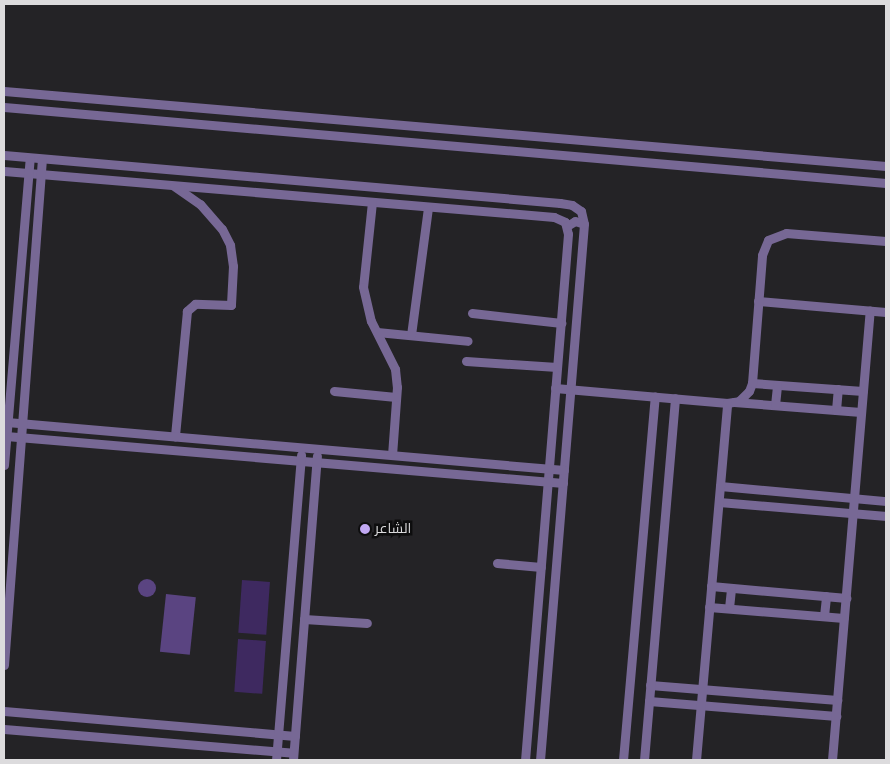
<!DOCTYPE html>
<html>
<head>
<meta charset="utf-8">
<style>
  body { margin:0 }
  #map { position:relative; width:890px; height:764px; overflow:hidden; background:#242326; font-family:Signika,Cairo,sans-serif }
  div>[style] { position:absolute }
  .green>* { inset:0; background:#3e2960; transform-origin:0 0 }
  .water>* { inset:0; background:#5a4481; transform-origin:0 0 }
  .round { border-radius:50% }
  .minor>* { height:9px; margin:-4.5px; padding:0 4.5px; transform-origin:4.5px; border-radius:4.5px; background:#776895 }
  .dots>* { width:14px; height:14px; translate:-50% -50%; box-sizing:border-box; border:2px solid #0d0d0e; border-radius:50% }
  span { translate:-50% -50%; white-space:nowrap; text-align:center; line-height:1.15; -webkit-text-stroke:5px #0d0d0e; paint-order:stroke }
  .poi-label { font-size:14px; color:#dcdbdd }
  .left { translate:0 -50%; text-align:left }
  .frame { position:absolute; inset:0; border:5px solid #dcdbdd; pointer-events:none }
</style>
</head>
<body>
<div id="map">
  <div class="green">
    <div style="left:242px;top:580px;width:28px;height:53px;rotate:4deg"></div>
    <div style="left:238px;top:639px;width:28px;height:53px;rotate:4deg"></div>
  </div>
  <div class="water">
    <div class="round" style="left:138px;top:579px;width:18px;height:18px"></div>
    <div style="left:166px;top:594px;width:30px;height:58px;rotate:6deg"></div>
  </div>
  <div class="minor">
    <div style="left:4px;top:91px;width:885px;rotate:4.86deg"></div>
    <div style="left:4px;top:107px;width:885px;rotate:4.92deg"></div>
    <div style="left:4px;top:155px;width:558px;rotate:4.93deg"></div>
    <div style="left:560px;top:203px;width:12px;rotate:9deg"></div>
    <div style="left:572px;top:205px;width:11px;rotate:34deg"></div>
    <div style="left:581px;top:211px;width:13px;rotate:77deg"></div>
    <div style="left:584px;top:224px;width:538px;rotate:94.69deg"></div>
    <div style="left:4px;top:171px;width:552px;rotate:4.78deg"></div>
    <div style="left:554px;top:217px;width:12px;rotate:24deg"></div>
    <div style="left:565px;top:222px;width:12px;rotate:76deg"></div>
    <div style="left:568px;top:234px;width:528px;rotate:94.67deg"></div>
    <div style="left:174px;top:186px;width:32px;rotate:35deg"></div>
    <div style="left:200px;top:204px;width:33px;rotate:49deg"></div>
    <div style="left:222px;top:229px;width:18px;rotate:63deg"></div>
    <div style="left:230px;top:245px;width:21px;rotate:82deg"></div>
    <div style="left:233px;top:266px;width:39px;rotate:93deg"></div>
    <div style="left:231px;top:305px;width:36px;rotate:-178deg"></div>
    <div style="left:195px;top:304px;width:11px;rotate:139deg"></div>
    <div style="left:187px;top:311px;width:126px;rotate:95.5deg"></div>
    <div style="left:372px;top:202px;width:85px;rotate:96deg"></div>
    <div style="left:363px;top:287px;width:35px;rotate:77deg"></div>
    <div style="left:371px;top:321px;width:54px;rotate:63.4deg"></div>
    <div style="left:395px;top:369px;width:18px;rotate:84deg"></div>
    <div style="left:397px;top:387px;width:68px;rotate:94.2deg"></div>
    <div style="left:567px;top:226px;width:9px;rotate:-32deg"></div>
    <div style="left:575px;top:221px;width:9px;rotate:18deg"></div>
    <div style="left:758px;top:301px;width:128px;rotate:4.9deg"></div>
    <div style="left:472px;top:313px;width:90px;rotate:6.4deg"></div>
    <div style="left:377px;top:332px;width:91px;rotate:5.6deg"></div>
    <div style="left:411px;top:335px;width:129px;rotate:-82.4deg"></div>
    <div style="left:466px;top:361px;width:91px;rotate:3.8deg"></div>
    <div style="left:752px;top:383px;width:111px;rotate:4.1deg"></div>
    <div style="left:555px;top:388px;width:173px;rotate:5deg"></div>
    <div style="left:727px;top:403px;width:12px;rotate:-9deg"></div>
    <div style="left:739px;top:401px;width:14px;rotate:-45deg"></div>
    <div style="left:749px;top:391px;width:9px;rotate:-69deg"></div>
    <div style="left:752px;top:383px;width:128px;rotate:-85.5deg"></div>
    <div style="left:762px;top:255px;width:16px;rotate:-68deg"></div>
    <div style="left:768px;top:240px;width:19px;rotate:-21deg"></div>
    <div style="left:786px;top:233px;width:100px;rotate:4.6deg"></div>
    <div style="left:334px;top:391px;width:62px;rotate:5.5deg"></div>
    <div style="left:734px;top:402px;width:127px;rotate:4.5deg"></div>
    <div style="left:775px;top:405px;width:20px;rotate:-84deg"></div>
    <div style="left:836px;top:410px;width:21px;rotate:-85deg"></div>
    <div style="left:7px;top:422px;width:559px;rotate:4.93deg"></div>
    <div style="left:6px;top:436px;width:559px;rotate:4.82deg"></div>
    <div style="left:4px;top:465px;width:308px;rotate:-85.2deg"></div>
    <div style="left:720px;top:486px;width:167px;rotate:5.2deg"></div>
    <div style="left:719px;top:502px;width:168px;rotate:4.8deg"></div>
    <div style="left:497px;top:563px;width:44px;rotate:5.2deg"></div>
    <div style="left:711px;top:586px;width:136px;rotate:5.1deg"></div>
    <div style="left:709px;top:607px;width:135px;rotate:4.7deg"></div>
    <div style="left:729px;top:608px;width:20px;rotate:-84deg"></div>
    <div style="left:824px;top:616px;width:20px;rotate:-84deg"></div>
    <div style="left:304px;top:619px;width:63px;rotate:3.6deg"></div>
    <div style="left:4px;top:665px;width:507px;rotate:-85.71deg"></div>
    <div style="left:650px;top:685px;width:188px;rotate:4.6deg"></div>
    <div style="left:649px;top:701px;width:188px;rotate:4.6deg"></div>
    <div style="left:4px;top:711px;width:292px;rotate:4.9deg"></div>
    <div style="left:4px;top:729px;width:290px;rotate:4.7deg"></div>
    <div style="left:276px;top:760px;width:306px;rotate:-85.3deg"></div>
    <div style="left:293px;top:760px;width:305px;rotate:-85.5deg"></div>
    <div style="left:623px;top:760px;width:365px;rotate:-85deg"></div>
    <div style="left:644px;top:760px;width:363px;rotate:-85.1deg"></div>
    <div style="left:696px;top:760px;width:358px;rotate:-85deg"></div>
    <div style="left:832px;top:760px;width:451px;rotate:-85.2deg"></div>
  </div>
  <div class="dots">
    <div style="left:365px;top:529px;background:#c1a8f3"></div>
  </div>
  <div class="poi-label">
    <span class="left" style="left:375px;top:529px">الشاعر</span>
  </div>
  <div class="frame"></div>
</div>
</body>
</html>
